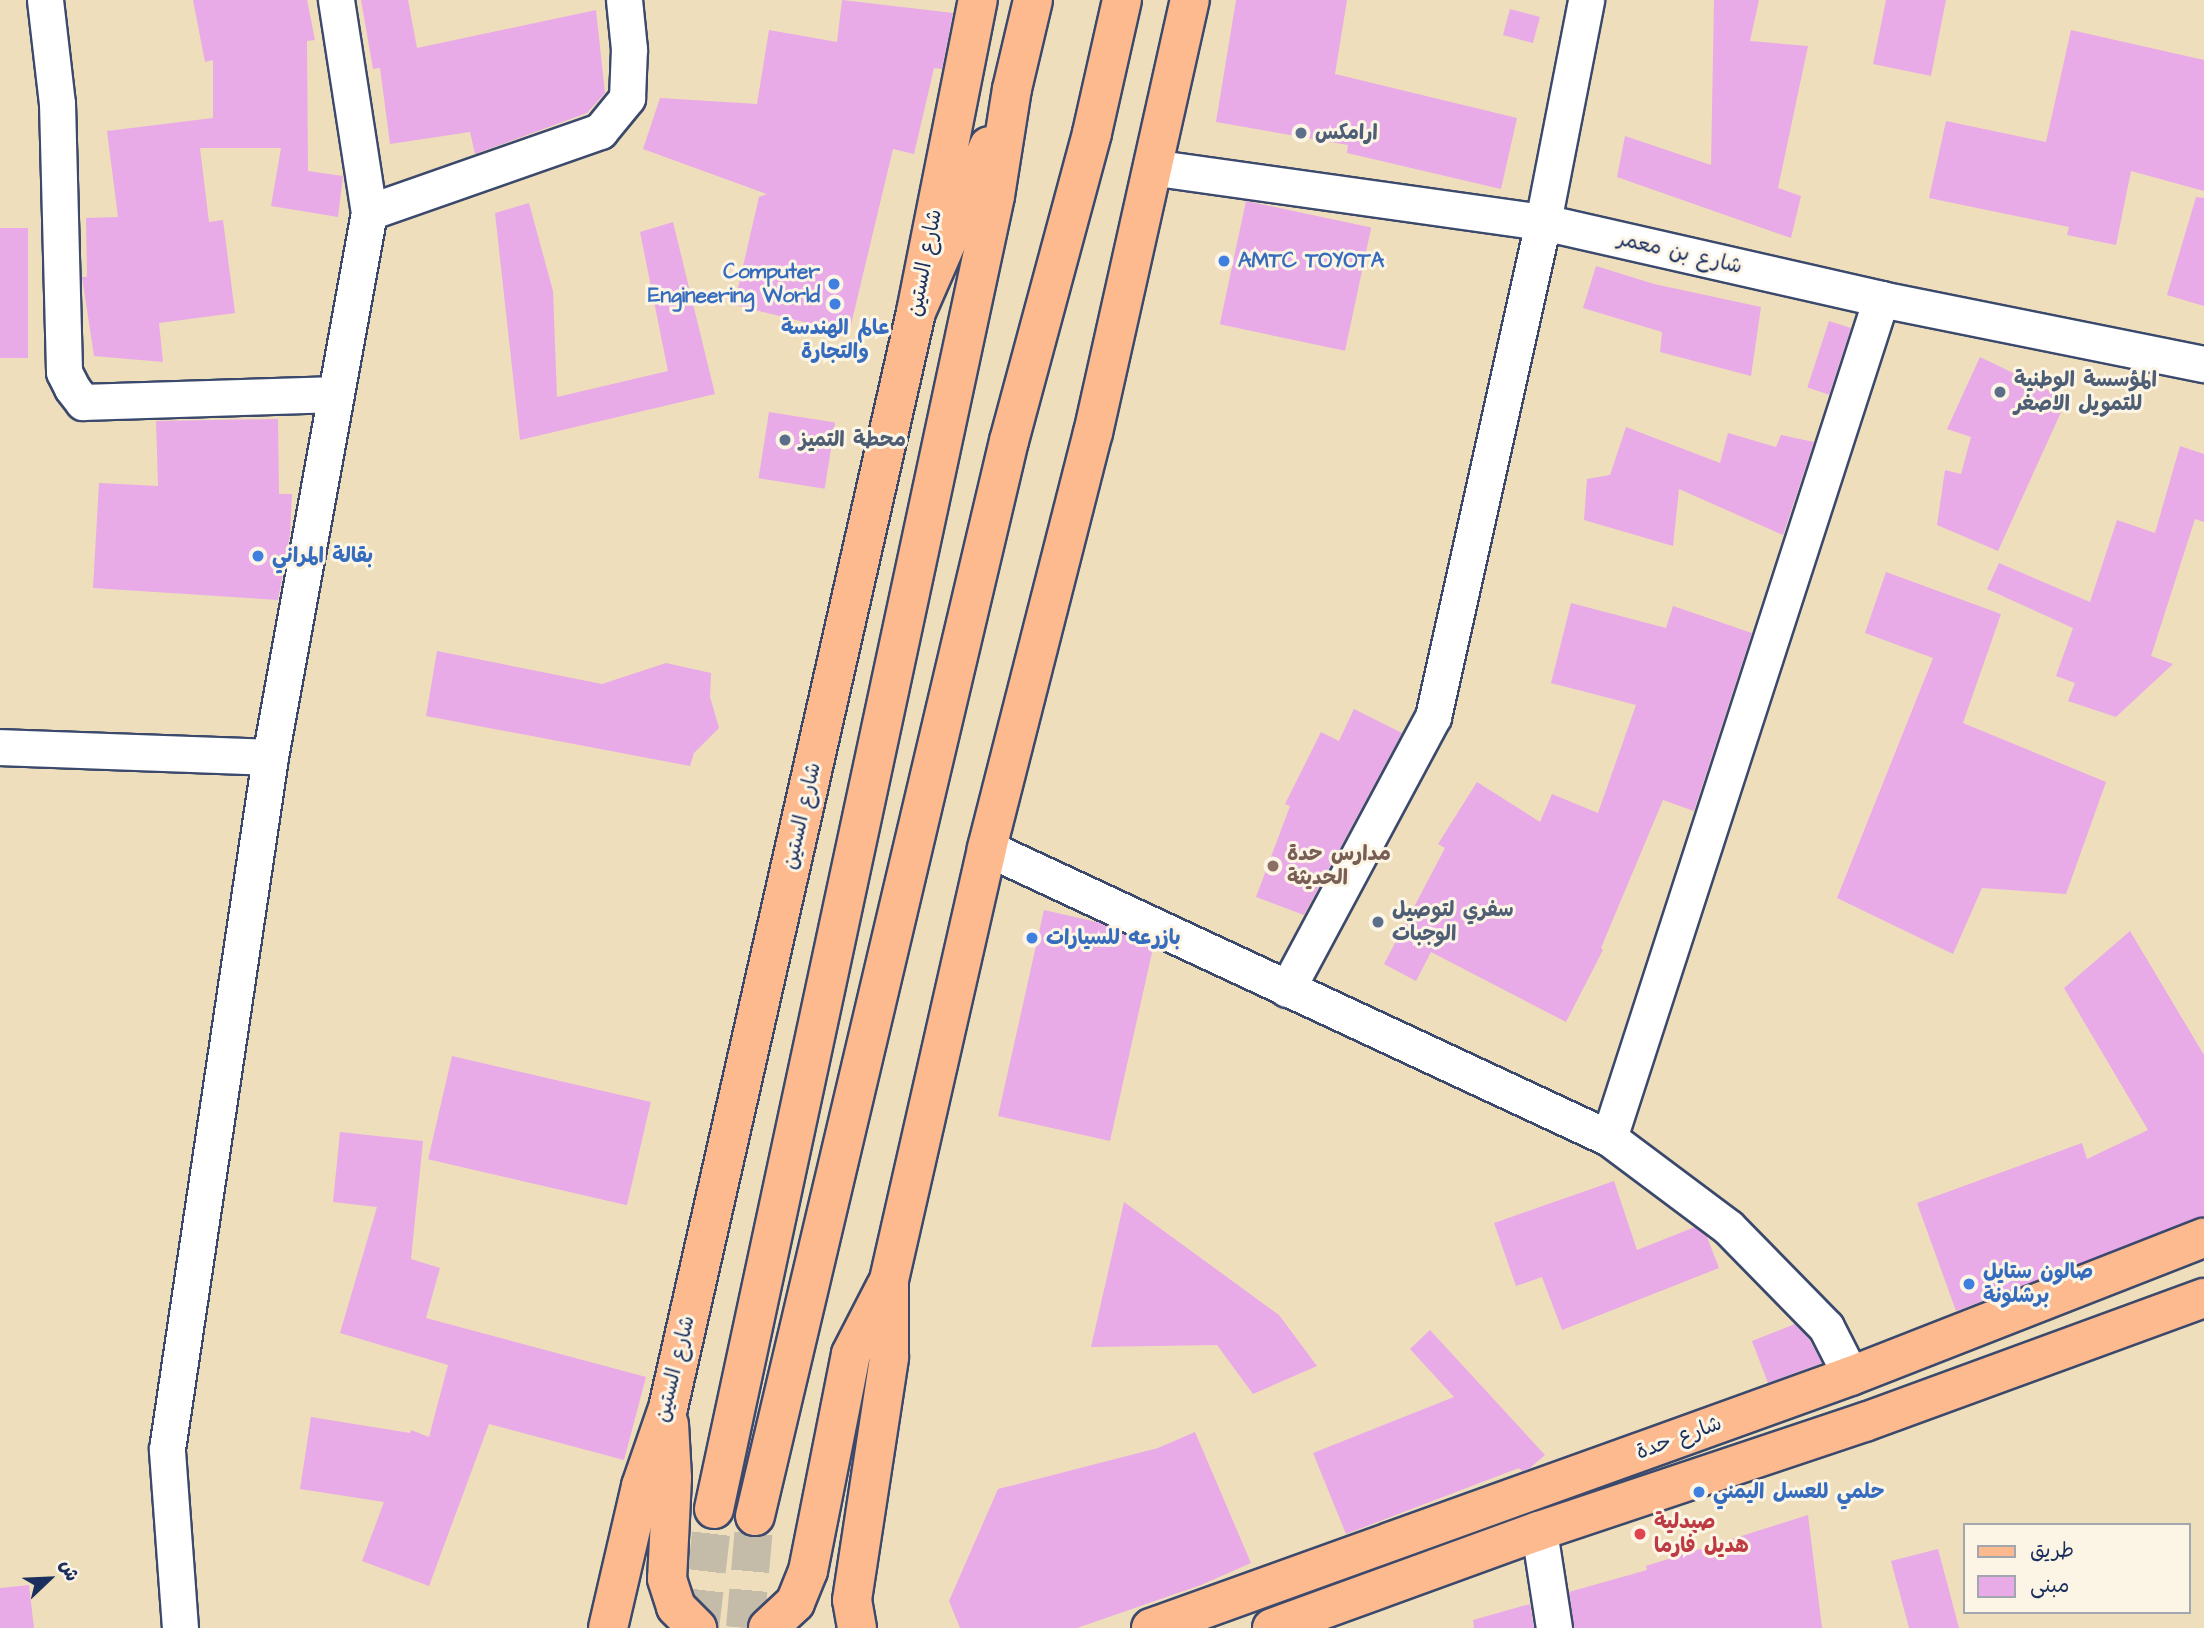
<!DOCTYPE html>
<html>
<head>
<meta charset="utf-8">
<style>
  body { margin:0 }
  #map { position:relative; width:2204px; height:1628px; overflow:hidden; background:#eedebc; font-family:"Architects Daughter","Playpen Sans Arabic",sans-serif }
  div>[style] { position:absolute }
  .building>* { inset:0; background:#e8abe7; transform-origin:0 0 }
  .highway-tunnel>* { height:38px; margin-top:-19px; transform-origin:0; background:repeating-linear-gradient(90deg,#c4bba9 0 38px,transparent 0 57px) }
  .roads { filter:drop-shadow(2px 0 #3b496c) drop-shadow(-2px 0 #3b496c) drop-shadow(0 2px #3b496c) drop-shadow(0 -2px #3b496c) }
  .minor>* { height:35px; margin:-17.5px; padding:0 17.5px; transform-origin:17.5px; border-radius:17.5px; background:#fff }
  .major>* { height:38px; margin:-19px; padding:0 19px; transform-origin:19px; border-radius:19px; background:#fcba8e }
  .highway>* { height:38px; margin:-19px; padding:0 19px; transform-origin:19px; border-radius:19px; background:#fcba8e }
  .dots>* { width:19px; height:19px; translate:-50% -50%; box-sizing:border-box; border:4px solid #fcf5e5; border-radius:50% }
  span { translate:-50% -50%; white-space:nowrap; text-align:center; line-height:1.15; -webkit-text-stroke:6px #fcf5e5; paint-order:stroke }
  .service-label { font-size:21px; color:#4e5e75; font-weight:700 }
  .left { translate:0 -50%; text-align:left }
  .street-label { font-size:21px; color:#1b2f5e }
  .shop-label { font-size:21px; color:#366cbe; font-weight:700 }
  .right { translate:-100% -50%; text-align:right }
  .education-label { font-size:21px; color:#785e54; font-weight:700 }
  .health-label { font-size:21px; color:#be3a42; font-weight:700 }
  .legend { position:absolute; left:1963px; top:1523px; width:228px; height:91px; box-sizing:border-box; background:#fcf5e5; border:2px solid #a2a6af; margin:0; padding:9px 12px; list-style:none; font-size:21px; color:#1b2f5e }
  .legend li { display:flex; align-items:center; gap:14px; height:35px }
  .legend b { width:35px; border:2px solid #a2a6af }
  .north { position:absolute; left:14px; top:1544px; width:70px; height:70px; -webkit-text-stroke:5px #fcf5e5; paint-order:stroke; rotate:67deg; font-size:19px; font-weight:700; line-height:28px; text-align:center; color:#1b2f5e }
  .north::after { content:''; display:block; margin:auto; width:24px; height:32px; background:#1b2f5e; clip-path:polygon(50% 0,100% 100%,50% 72%,0 100%) }
</style>
</head>
<body>
<div id="map">
  <div class="building">
    <div style="clip-path:polygon(193px 0,307px 0,315px 40px,307px 41px,308px 171px,343px 176px,338px 217px,271px 206px,281px 148px,200px 148px,209px 222px,223px 220px,235px 313px,159px 323px,163px 362px,94px 356px,82px 277px,87px 277px,86px 218px,118px 217px,107px 131px,213px 118px,213px 60px,205px 62px)"></div>
    <div style="clip-path:polygon(361px 0,408px 0,417px 48px,596px 10px,605px 93px,587px 113px,475px 154px,470px 132px,390px 144px,380px 68px,373px 69px)"></div>
    <div style="clip-path:polygon(842px 0,953px 13px,942px 69px,934px 68px,914px 154px,893px 149px,849px 333px,734px 305px,759px 197px,767px 194px,643px 149px,660px 98px,757px 104px,769px 30px,837px 42px)"></div>
    <div style="clip-path:polygon(1236px 0,1347px 0,1335px 74px,1517px 118px,1501px 189px,1347px 153px,1348px 145px,1216px 122px)"></div>
    <div style="clip-path:polygon(1714px 0,1759px 0,1750px 41px,1808px 46px,1778px 188px,1801px 196px,1791px 238px,1617px 177px,1625px 136px,1711px 165px)"></div>
    <div style="clip-path:polygon(1886px 0,1946px 0,1931px 76px,1873px 64px)"></div>
    <div style="left:1510px;top:9px;width:31px;height:27px;rotate:15deg"></div>
    <div style="clip-path:polygon(2071px 30px,2204px 60px,2204px 191px,2131px 171px,2116px 245px,2067px 235px,2069px 227px,1929px 198px,1946px 121px,2046px 142px)"></div>
    <div style="clip-path:polygon(2196px 197px,2204px 198px,2204px 306px,2167px 295px)"></div>
    <div style="left:1246px;top:201px;width:128px;height:126px;rotate:12deg"></div>
    <div style="clip-path:polygon(529px 203px,553px 291px,557px 397px,668px 371px,640px 232px,673px 222px,715px 394px,520px 440px,495px 213px)"></div>
    <div style="left:0;top:228px;width:28px;height:130px"></div>
    <div style="clip-path:polygon(1596px 266px,1654px 284px,1761px 307px,1751px 376px,1660px 352px,1662px 332px,1583px 308px)"></div>
    <div style="left:1829px;top:321px;width:23px;height:70px;rotate:18deg"></div>
    <div style="clip-path:polygon(1980px 357px,2067px 399px,1998px 551px,1937px 525px,1945px 470px,1961px 474px,1971px 437px,1947px 429px)"></div>
    <div style="left:769px;top:412px;width:67px;height:67px;rotate:9deg"></div>
    <div style="clip-path:polygon(278px 419px,279px 494px,292px 494px,290px 534px,278px 600px,93px 588px,99px 483px,158px 486px,156px 421px)"></div>
    <div style="clip-path:polygon(1626px 427px,1720px 463px,1728px 433px,1776px 447px,1781px 435px,1814px 442px,1783px 535px,1679px 489px,1673px 546px,1584px 520px,1587px 479px,1610px 475px)"></div>
    <div style="clip-path:polygon(2180px 446px,2204px 454px,2204px 522px,2195px 519px,2151px 656px,2173px 664px,2116px 717px,2068px 701px,2075px 683px,2056px 676px,2073px 628px,1987px 589px,1999px 563px,2090px 602px,2117px 520px,2155px 533px)"></div>
    <div style="clip-path:polygon(1886px 572px,2001px 614px,1963px 723px,2106px 782px,2066px 894px,1982px 888px,1953px 954px,1837px 898px,1933px 658px,1865px 633px)"></div>
    <div style="clip-path:polygon(1571px 603px,1666px 628px,1673px 606px,1752px 633px,1694px 811px,1663px 800px,1601px 948px,1603px 950px,1566px 1022px,1431px 952px,1416px 981px,1384px 964px,1445px 848px,1438px 844px,1477px 782px,1540px 822px,1552px 794px,1598px 813px,1636px 705px,1551px 683px)"></div>
    <div style="clip-path:polygon(437px 651px,602px 684px,666px 663px,711px 673px,710px 697px,719px 728px,694px 753px,690px 766px,426px 716px)"></div>
    <div style="clip-path:polygon(1354px 709px,1402px 733px,1304px 915px,1256px 897px,1290px 806px,1285px 804px,1321px 732px,1339px 741px)"></div>
    <div style="clip-path:polygon(1044px 910px,1101px 923px,1153px 948px,1110px 1141px,998px 1116px)"></div>
    <div style="clip-path:polygon(2130px 931px,2204px 1055px,2204px 1217px,1956px 1311px,1917px 1203px,2082px 1143px,2087px 1159px,2148px 1130px,2064px 988px)"></div>
    <div style="left:452px;top:1056px;width:204px;height:106px;rotate:13deg"></div>
    <div style="clip-path:polygon(340px 1132px,423px 1141px,411px 1259px,440px 1268px,426px 1318px,646px 1377px,624px 1460px,489px 1424px,429px 1586px,362px 1561px,384px 1502px,300px 1489px,311px 1417px,410px 1433px,411px 1430px,429px 1437px,448px 1365px,340px 1333px,377px 1207px,333px 1202px)"></div>
    <div style="clip-path:polygon(1614px 1181px,1637px 1250px,1695px 1227px,1707px 1237px,1719px 1268px,1562px 1330px,1542px 1277px,1516px 1286px,1494px 1223px)"></div>
    <div style="clip-path:polygon(1124px 1202px,1279px 1315px,1317px 1366px,1253px 1394px,1217px 1345px,1091px 1347px)"></div>
    <div style="clip-path:polygon(1795px 1324px,1809px 1339px,1822px 1363px,1768px 1383px,1752px 1341px)"></div>
    <div style="clip-path:polygon(1430px 1330px,1545px 1455px,1530px 1468px,1522px 1471px,1519px 1468px,1346px 1534px,1313px 1453px,1454px 1397px,1410px 1349px)"></div>
    <div style="clip-path:polygon(1195px 1432px,1251px 1563px,1201px 1585px,1077px 1628px,960px 1628px,949px 1601px,998px 1489px,1158px 1448px)"></div>
    <div style="clip-path:polygon(1808px 1515px,1822px 1628px,1574px 1628px,1569px 1592px,1647px 1570px,1646px 1566px)"></div>
    <div style="clip-path:polygon(1938px 1549px,1959px 1628px,1909px 1628px,1891px 1561px)"></div>
    <div style="clip-path:polygon(29px 1585px,34px 1628px,0 1628px,0 1588px)"></div>
    <div style="clip-path:polygon(1530px 1604px,1534px 1628px,1474px 1628px,1473px 1620px)"></div>
  </div>
  <div class="highway-tunnel">
    <div style="left:700px;top:1628px;width:120px;rotate:-83.3deg"></div>
    <div style="left:745px;top:1628px;width:112px;rotate:-84.9deg"></div>
  </div>
  <div class="roads">
    <div class="minor">
      <div style="left:45px;top:0;width:104px;rotate:83.4deg"></div>
      <div style="left:57px;top:103px;width:269px;rotate:88.5deg"></div>
      <div style="left:64px;top:372px;width:18px;rotate:63deg"></div>
      <div style="left:72px;top:388px;width:18px;rotate:52deg"></div>
      <div style="left:83px;top:402px;width:253px;rotate:-1.8deg"></div>
      <div style="left:336px;top:0;width:215px;rotate:81.2deg"></div>
      <div style="left:1151px;top:167px;width:396px;rotate:8deg"></div>
      <div style="left:1543px;top:222px;width:347px;rotate:12.8deg"></div>
      <div style="left:1881px;top:299px;width:329px;rotate:11.4deg"></div>
      <div style="left:0;top:747px;width:270px;rotate:2.1deg"></div>
      <div style="left:987px;top:848px;width:686px;rotate:25deg"></div>
      <div style="left:1609px;top:1138px;width:149px;rotate:36.8deg"></div>
      <div style="left:1728px;top:1227px;width:140px;rotate:45.6deg"></div>
      <div style="left:1826px;top:1327px;width:55px;rotate:63deg"></div>
      <div style="left:1287px;top:989px;width:309px;rotate:-61.8deg"></div>
      <div style="left:1433px;top:717px;width:507px;rotate:-77.47deg"></div>
      <div style="left:1543px;top:222px;width:226px;rotate:-79deg"></div>
      <div style="left:1609px;top:1138px;width:882px;rotate:-72.04deg"></div>
      <div style="left:1539px;top:1531px;width:98px;rotate:81.2deg"></div>
      <div style="left:180px;top:1628px;width:179px;rotate:-94.2deg"></div>
      <div style="left:167px;top:1449px;width:700px;rotate:-81.53deg"></div>
      <div style="left:270px;top:757px;width:554px;rotate:-79.7deg"></div>
      <div style="left:369px;top:212px;width:245px;rotate:-19.3deg"></div>
      <div style="left:600px;top:131px;width:43px;rotate:-50.7deg"></div>
      <div style="left:627px;top:98px;width:49px;rotate:-87.7deg"></div>
      <div style="left:629px;top:49px;width:49px;rotate:-95.8deg"></div>
    </div>
    <div class="major">
      <div style="left:669px;top:1424px;width:54px;rotate:86.8deg"></div>
      <div style="left:672px;top:1478px;width:101px;rotate:92.8deg"></div>
      <div style="left:667px;top:1579px;width:29px;rotate:72deg"></div>
      <div style="left:676px;top:1607px;width:30px;rotate:45deg"></div>
      <div style="left:608px;top:1628px;width:146px;rotate:-76.9deg"></div>
      <div style="left:641px;top:1486px;width:83px;rotate:-70.9deg"></div>
      <div style="left:668px;top:1408px;width:1124px;rotate:-77.25deg"></div>
      <div style="left:916px;top:312px;width:318px;rotate:-78.8deg"></div>
      <div style="left:768px;top:1628px;width:37px;rotate:-43deg"></div>
      <div style="left:795px;top:1603px;width:35px;rotate:-68deg"></div>
      <div style="left:808px;top:1571px;width:221px;rotate:-78.8deg"></div>
      <div style="left:851px;top:1354px;width:76px;rotate:-62.8deg"></div>
      <div style="left:857px;top:1628px;width:28px;rotate:-100deg"></div>
      <div style="left:852px;top:1600px;width:246px;rotate:-81.3deg"></div>
      <div style="left:889px;top:1357px;width:77px;rotate:-90deg"></div>
      <div style="left:889px;top:1280px;width:443px;rotate:-77.2deg"></div>
      <div style="left:987px;top:848px;width:428px;rotate:-75.7deg"></div>
      <div style="left:1093px;top:433px;width:444px;rotate:-77.4deg"></div>
      <div style="left:1151px;top:1628px;width:744px;rotate:-19.8deg"></div>
      <div style="left:1851px;top:1376px;width:379px;rotate:-21.4deg"></div>
      <div style="left:1272px;top:1628px;width:284px;rotate:-20deg"></div>
      <div style="left:1539px;top:1531px;width:344px;rotate:-18.5deg"></div>
      <div style="left:1865px;top:1422px;width:361px;rotate:-20.1deg"></div>
    </div>
    <div class="highway">
      <div style="left:916px;top:312px;width:181px;rotate:-66.3deg"></div>
      <div style="left:714px;top:1509px;width:1343px;rotate:-77.92deg"></div>
      <div style="left:995px;top:196px;width:108px;rotate:-81deg"></div>
      <div style="left:1012px;top:89px;width:91px;rotate:-76.7deg"></div>
      <div style="left:755px;top:1516px;width:1105px;rotate:-76.71deg"></div>
      <div style="left:1009px;top:441px;width:319px;rotate:-74.9deg"></div>
      <div style="left:1092px;top:133px;width:136px;rotate:-77.3deg"></div>
    </div>
  </div>
  <div class="dots">
    <div style="left:1301px;top:133px;background:#5c6f8a"></div>
    <div style="left:1224px;top:261px;background:#3f7fe0"></div>
    <div style="left:834px;top:284px;background:#3f7fe0"></div>
    <div style="left:835px;top:304px;background:#3f7fe0"></div>
    <div style="left:2000px;top:392px;background:#5c6f8a"></div>
    <div style="left:785px;top:440px;background:#5c6f8a"></div>
    <div style="left:258px;top:556px;background:#3f7fe0"></div>
    <div style="left:1273px;top:866px;background:#8d6e63"></div>
    <div style="left:1378px;top:922px;background:#5c6f8a"></div>
    <div style="left:1032px;top:938px;background:#3f7fe0"></div>
    <div style="left:1969px;top:1284px;background:#3f7fe0"></div>
    <div style="left:1699px;top:1492px;background:#3f7fe0"></div>
    <div style="left:1640px;top:1534px;background:#e0444e"></div>
  </div>
  <div class="service-label">
    <span class="left" style="left:1315px;top:133px">ارامكس</span>
    <span class="left" style="left:2014px;top:392px">المؤسسة الوطنية<br>للتمويل الاصغر</span>
    <span class="left" style="left:799px;top:440px">محطة التميز</span>
    <span class="left" style="left:1392px;top:922px">سفري لتوصيل<br>الوجبات</span>
  </div>
  <div class="street-label">
    <span style="left:1680px;top:253px;rotate:13deg">شارع بن معمر</span>
    <span style="left:925px;top:263px;rotate:-79deg">شارع الستين</span>
    <span style="left:802px;top:816px;rotate:-77deg">شارع الستين</span>
    <span style="left:675px;top:1369px;rotate:-76deg">شارع الستين</span>
    <span style="left:1679px;top:1438px;rotate:-20deg">شارع حدة</span>
  </div>
  <div class="shop-label">
    <span class="left" style="left:1238px;top:261px">AMTC TOYOTA</span>
    <span class="right" style="left:820px;top:284px">Computer<br>Engineering World</span>
    <span style="left:835px;top:340px">عالم الهندسة<br>والتجارة</span>
    <span class="left" style="left:272px;top:556px">بقالة المراني</span>
    <span class="left" style="left:1046px;top:938px">بازرعه للسيارات</span>
    <span class="left" style="left:1983px;top:1284px">صالون ستايل<br>برشلونة</span>
    <span class="left" style="left:1713px;top:1492px">حلمي للعسل اليمني</span>
  </div>
  <div class="education-label">
    <span class="left" style="left:1287px;top:866px">مدارس حدة<br>الحديثة</span>
  </div>
  <div class="health-label">
    <span class="left" style="left:1654px;top:1534px">صيدلية<br>هديل فارما</span>
  </div>
  <ul class="legend">
  <li><b style="height:9px;background:#fcba8e"></b>طريق</li>
  <li><b style="height:19px;background:#e8abe7"></b>مبنى</li>
  </ul>
  <div class="north">ش</div>
</div>
</body>
</html>
